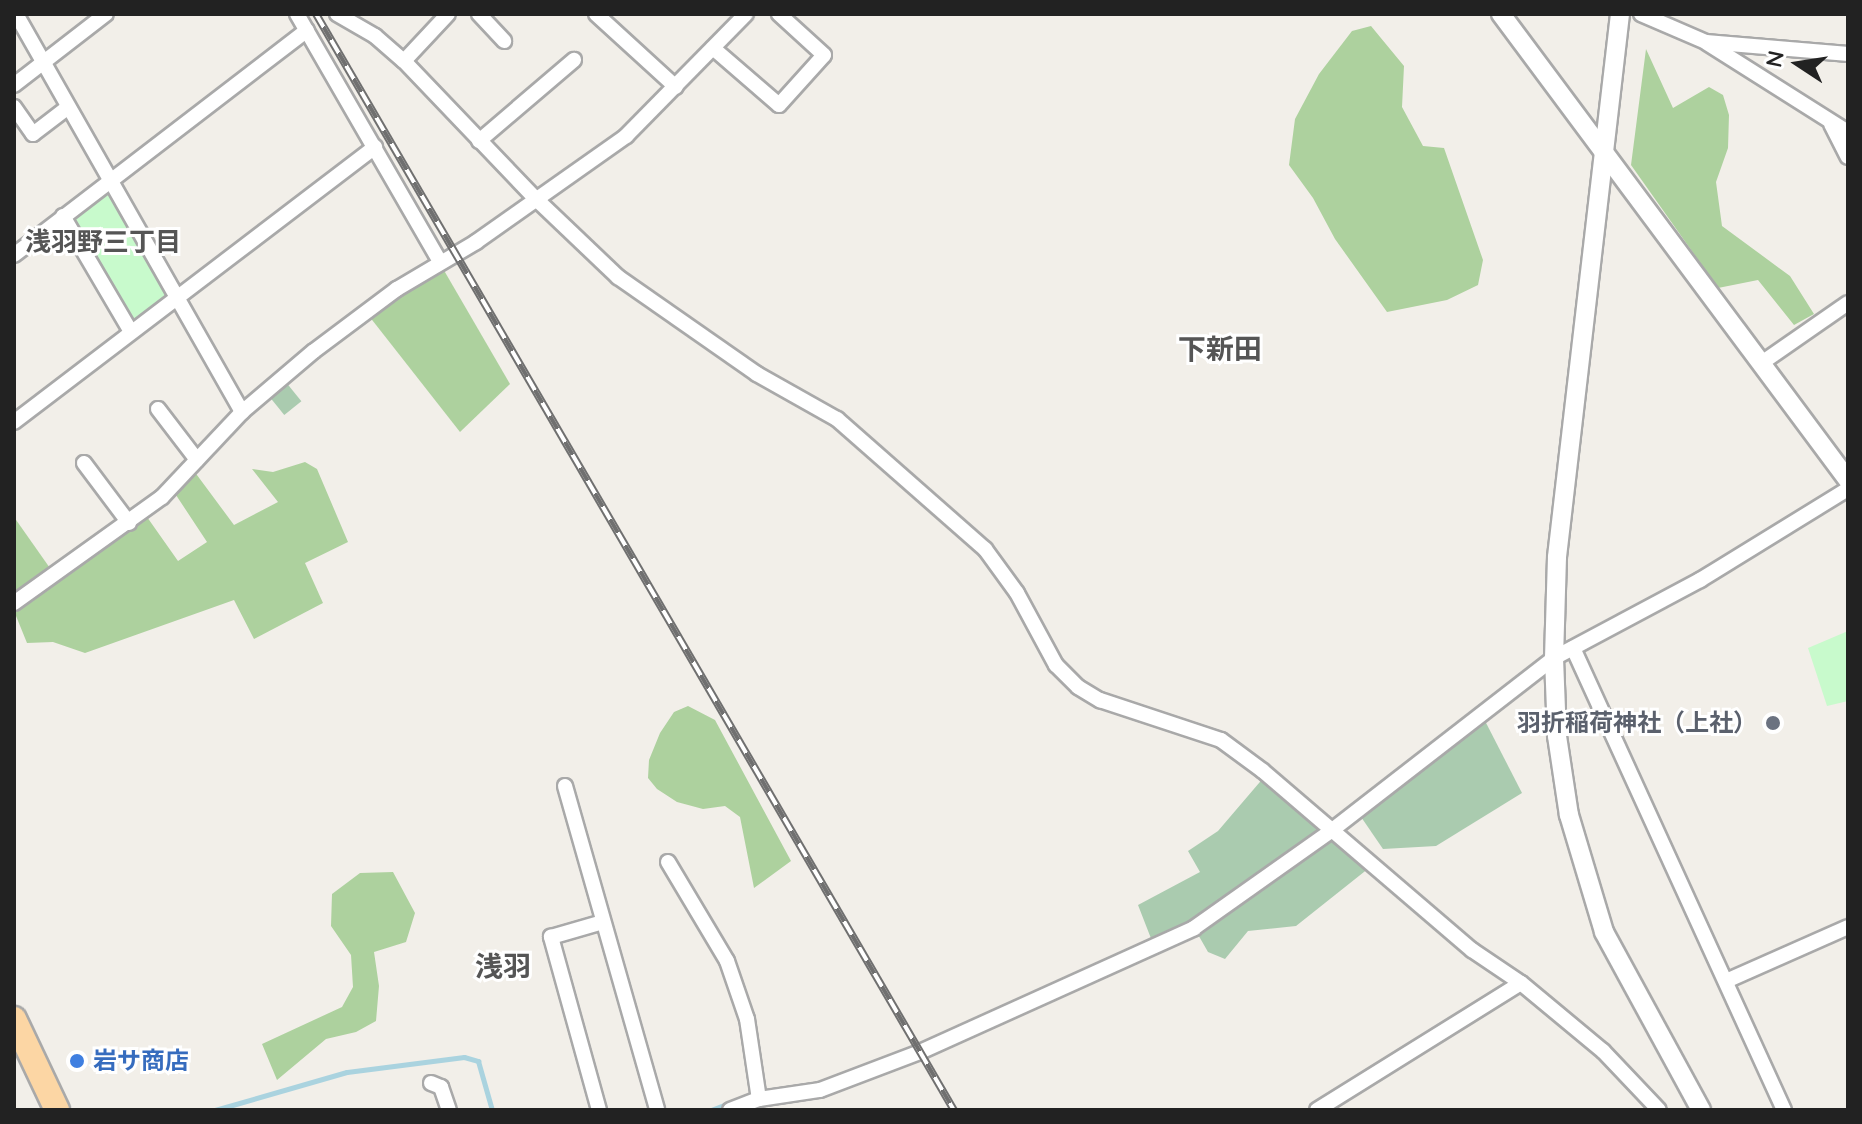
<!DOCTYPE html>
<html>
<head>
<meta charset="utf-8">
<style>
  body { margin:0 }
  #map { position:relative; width:1862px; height:1124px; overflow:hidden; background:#f2efe9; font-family:Quicksand,"Noto Sans JP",sans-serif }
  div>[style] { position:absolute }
  .forest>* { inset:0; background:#add19e }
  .cemetery>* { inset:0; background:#aacbaf; transform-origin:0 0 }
  .park>* { inset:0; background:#c8facc }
  .stream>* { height:5px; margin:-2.5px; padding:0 2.5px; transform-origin:2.5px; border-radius:2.5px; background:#aad3df }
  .roads { filter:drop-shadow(2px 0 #a9a9a9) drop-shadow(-2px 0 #a9a9a9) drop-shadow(0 2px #a9a9a9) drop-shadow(0 -2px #a9a9a9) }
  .minor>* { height:14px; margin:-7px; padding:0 7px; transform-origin:7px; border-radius:7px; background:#fff }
  .tertiary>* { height:18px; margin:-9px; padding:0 9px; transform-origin:9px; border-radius:9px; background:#fff }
  .primary>* { height:24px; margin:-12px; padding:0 12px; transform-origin:12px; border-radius:12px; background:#fcd6a4 }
  .rail>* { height:8px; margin-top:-4px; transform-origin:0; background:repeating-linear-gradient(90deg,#fff 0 15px,#707070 0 30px); box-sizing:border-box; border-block:2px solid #707070 }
  .dots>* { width:22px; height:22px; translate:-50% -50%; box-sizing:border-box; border:4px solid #fff; border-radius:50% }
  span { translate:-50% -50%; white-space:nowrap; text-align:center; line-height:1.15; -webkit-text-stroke:6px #fff; paint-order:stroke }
  .worship-label { font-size:24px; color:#5b616d; font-weight:700 }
  .right { translate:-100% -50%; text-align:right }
  .shop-label { font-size:24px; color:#366cbe; font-weight:700 }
  .left { translate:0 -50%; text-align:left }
  .neighbourhood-label { font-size:26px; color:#555; font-weight:700 }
  .quarter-label { font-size:28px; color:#555; font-weight:700 }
  .frame { position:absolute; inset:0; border:16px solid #222; pointer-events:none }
  .north { position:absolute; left:1758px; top:24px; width:80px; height:80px; -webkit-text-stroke:6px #fff; paint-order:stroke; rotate:282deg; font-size:22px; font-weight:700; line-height:32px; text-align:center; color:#222 }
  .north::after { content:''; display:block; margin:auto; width:28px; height:36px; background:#222; clip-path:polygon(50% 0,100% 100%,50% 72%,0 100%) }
</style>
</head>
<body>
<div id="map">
  <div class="forest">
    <div style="clip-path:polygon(1371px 26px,1404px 66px,1402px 107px,1423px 146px,1444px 148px,1483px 260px,1478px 285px,1447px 300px,1387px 312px,1335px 239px,1313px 198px,1289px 165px,1295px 119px,1319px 74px,1352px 31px)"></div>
    <div style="clip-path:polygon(1646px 49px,1673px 108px,1709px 87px,1723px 95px,1729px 115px,1728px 148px,1716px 182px,1722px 226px,1790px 276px,1814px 314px,1794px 325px,1758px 280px,1718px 288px,1631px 165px)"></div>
    <div style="clip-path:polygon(442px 267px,510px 384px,460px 432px,369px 316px)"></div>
    <div style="clip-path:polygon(305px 462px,317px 469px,348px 542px,305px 563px,323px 603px,254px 639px,234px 600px,85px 653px,53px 642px,27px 643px,14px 611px,147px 517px,178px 561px,207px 542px,174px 492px,194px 471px,234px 525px,278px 502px,252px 469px,273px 472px)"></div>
    <div style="clip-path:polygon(14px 517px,52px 571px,14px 597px)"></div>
    <div style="clip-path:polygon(688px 706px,715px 720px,791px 861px,754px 888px,740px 817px,725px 806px,703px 809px,677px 802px,657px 789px,648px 778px,649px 760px,660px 733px,674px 712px)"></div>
    <div style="clip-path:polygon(393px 872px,415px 913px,406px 942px,374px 952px,379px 986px,376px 1021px,356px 1032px,326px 1039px,277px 1080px,262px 1044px,342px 1007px,353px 987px,351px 955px,331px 926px,332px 894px,360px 873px)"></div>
  </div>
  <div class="cemetery">
    <div style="left:285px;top:381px;width:26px;height:22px;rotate:51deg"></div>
    <div style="clip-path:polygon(1483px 717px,1522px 793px,1436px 846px,1383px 849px,1359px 814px)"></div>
    <div style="clip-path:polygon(1265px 776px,1369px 868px,1296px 926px,1248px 931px,1225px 959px,1208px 952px,1192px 924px,1152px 941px,1138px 905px,1200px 872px,1188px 851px,1218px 831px)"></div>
  </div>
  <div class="park">
    <div style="clip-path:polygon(104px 193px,110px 194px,166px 291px,164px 297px,134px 321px,129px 320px,72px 222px,73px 217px)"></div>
    <div style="clip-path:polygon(1848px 631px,1848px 701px,1827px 706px,1808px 648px)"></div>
  </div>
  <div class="stream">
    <div style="left:215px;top:1110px;width:137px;rotate:-16.1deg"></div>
    <div style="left:347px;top:1072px;width:118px;rotate:-7.3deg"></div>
    <div style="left:464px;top:1057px;width:15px;rotate:16deg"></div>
    <div style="left:478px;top:1061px;width:51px;rotate:74.1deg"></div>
    <div style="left:711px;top:1110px;width:22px;rotate:-21deg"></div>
  </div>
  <div class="roads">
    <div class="minor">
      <div style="left:16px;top:14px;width:458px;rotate:60.4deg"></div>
      <div style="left:297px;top:14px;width:284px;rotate:60deg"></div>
      <div style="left:337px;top:14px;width:44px;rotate:30.1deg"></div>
      <div style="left:375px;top:36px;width:38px;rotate:41deg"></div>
      <div style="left:404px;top:61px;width:190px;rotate:46.3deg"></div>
      <div style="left:535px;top:198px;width:115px;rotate:43.6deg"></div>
      <div style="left:618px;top:277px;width:169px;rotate:34.9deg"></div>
      <div style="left:757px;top:374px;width:92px;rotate:29.4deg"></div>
      <div style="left:837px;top:419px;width:197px;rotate:41.3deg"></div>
      <div style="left:985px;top:549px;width:54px;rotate:54deg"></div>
      <div style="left:1017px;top:593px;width:82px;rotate:61.6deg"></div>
      <div style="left:1056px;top:665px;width:31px;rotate:45deg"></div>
      <div style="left:1078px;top:687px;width:26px;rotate:31deg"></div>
      <div style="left:1100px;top:700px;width:127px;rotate:18.3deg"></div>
      <div style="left:1221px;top:740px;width:52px;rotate:36.4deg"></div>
      <div style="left:1263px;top:771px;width:275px;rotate:40.6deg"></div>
      <div style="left:1472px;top:950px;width:59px;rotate:34deg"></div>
      <div style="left:1521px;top:983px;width:107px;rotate:39.7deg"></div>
      <div style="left:1603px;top:1051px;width:81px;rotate:46.5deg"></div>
      <div style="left:479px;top:14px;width:37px;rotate:47deg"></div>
      <div style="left:596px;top:14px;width:108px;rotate:42.4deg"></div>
      <div style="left:1641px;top:14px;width:71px;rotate:23.3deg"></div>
      <div style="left:1706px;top:42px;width:143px;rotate:4.8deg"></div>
      <div style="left:1707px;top:43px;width:167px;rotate:32.3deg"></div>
      <div style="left:713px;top:48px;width:87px;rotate:40.8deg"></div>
      <div style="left:779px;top:105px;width:67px;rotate:-48deg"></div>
      <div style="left:824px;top:55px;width:61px;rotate:-137.7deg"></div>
      <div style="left:404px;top:61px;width:64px;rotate:-46.9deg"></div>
      <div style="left:14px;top:85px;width:116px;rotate:-37.7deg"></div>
      <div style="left:14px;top:107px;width:33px;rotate:55deg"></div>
      <div style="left:33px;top:134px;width:43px;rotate:-37.4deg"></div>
      <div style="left:1831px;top:124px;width:37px;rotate:63deg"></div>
      <div style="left:479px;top:141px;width:125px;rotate:-40.5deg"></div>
      <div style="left:63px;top:216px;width:134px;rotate:59.6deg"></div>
      <div style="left:14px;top:255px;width:369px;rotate:-37.5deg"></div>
      <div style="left:1763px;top:362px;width:103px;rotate:-34.8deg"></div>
      <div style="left:158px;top:409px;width:64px;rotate:52.6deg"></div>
      <div style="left:14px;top:422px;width:454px;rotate:-37.3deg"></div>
      <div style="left:84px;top:463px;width:75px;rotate:53.1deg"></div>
      <div style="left:14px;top:603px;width:182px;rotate:-35.6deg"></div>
      <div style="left:162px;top:497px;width:117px;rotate:-46.7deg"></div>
      <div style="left:242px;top:412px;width:94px;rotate:-40.3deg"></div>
      <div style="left:314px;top:351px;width:104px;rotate:-36.8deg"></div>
      <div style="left:397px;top:289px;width:92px;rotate:-30.7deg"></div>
      <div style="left:476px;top:242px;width:184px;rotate:-35.2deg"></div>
      <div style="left:626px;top:136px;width:171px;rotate:-45.5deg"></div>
      <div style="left:1573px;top:648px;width:508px;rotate:65.45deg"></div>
      <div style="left:565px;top:786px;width:337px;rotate:74.1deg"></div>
      <div style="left:668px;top:862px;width:115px;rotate:59.2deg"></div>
      <div style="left:727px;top:961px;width:61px;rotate:71deg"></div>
      <div style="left:747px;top:1019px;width:81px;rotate:81.5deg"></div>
      <div style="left:1726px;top:981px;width:133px;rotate:-23.9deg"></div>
      <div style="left:431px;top:1083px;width:11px;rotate:22deg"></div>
      <div style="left:441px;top:1087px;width:24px;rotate:71deg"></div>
      <div style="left:599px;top:1110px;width:180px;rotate:-105.5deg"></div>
      <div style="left:551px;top:937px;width:54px;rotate:-16.1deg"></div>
      <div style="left:730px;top:1110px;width:31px;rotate:-21deg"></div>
      <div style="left:759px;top:1099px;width:62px;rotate:-8.4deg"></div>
      <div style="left:820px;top:1090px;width:107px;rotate:-20.8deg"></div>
      <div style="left:920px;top:1052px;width:301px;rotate:-24.3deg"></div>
      <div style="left:1194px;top:928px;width:168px;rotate:-35.3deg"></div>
      <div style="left:1331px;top:831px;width:282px;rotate:-37.8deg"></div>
      <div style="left:1554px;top:658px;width:166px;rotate:-28.1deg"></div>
      <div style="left:1700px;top:580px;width:174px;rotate:-31.6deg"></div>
      <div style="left:1317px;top:1110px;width:240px;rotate:-31.9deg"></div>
    </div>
    <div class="tertiary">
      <div style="left:1501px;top:14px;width:581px;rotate:53.33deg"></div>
      <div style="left:1620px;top:14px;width:547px;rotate:96.62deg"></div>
      <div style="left:1557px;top:557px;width:101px;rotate:91.7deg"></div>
      <div style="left:1554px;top:658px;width:78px;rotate:87.8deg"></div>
      <div style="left:1557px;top:736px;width:80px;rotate:81.4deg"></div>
      <div style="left:1569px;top:815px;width:122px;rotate:73.3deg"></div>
      <div style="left:1604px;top:932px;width:203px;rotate:61.4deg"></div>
    </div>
    <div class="primary">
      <div style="left:14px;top:1019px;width:101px;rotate:64.7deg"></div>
    </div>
  </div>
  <div class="rail">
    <div style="left:316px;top:14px;width:1268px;rotate:59.8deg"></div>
  </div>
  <div class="dots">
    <div style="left:1773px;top:723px;background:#6b7280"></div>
    <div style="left:77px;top:1061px;background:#3f7fe0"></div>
  </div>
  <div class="worship-label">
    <span class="right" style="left:1757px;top:723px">羽折稲荷神社（上社）</span>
  </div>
  <div class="shop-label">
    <span class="left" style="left:93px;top:1061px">岩サ商店</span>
  </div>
  <div class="neighbourhood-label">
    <span style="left:103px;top:242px">浅羽野三丁目</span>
  </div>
  <div class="quarter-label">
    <span style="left:1220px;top:349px">下新田</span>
    <span style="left:503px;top:966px">浅羽</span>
  </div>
  <div class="frame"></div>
  <div class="north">N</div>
</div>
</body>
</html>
